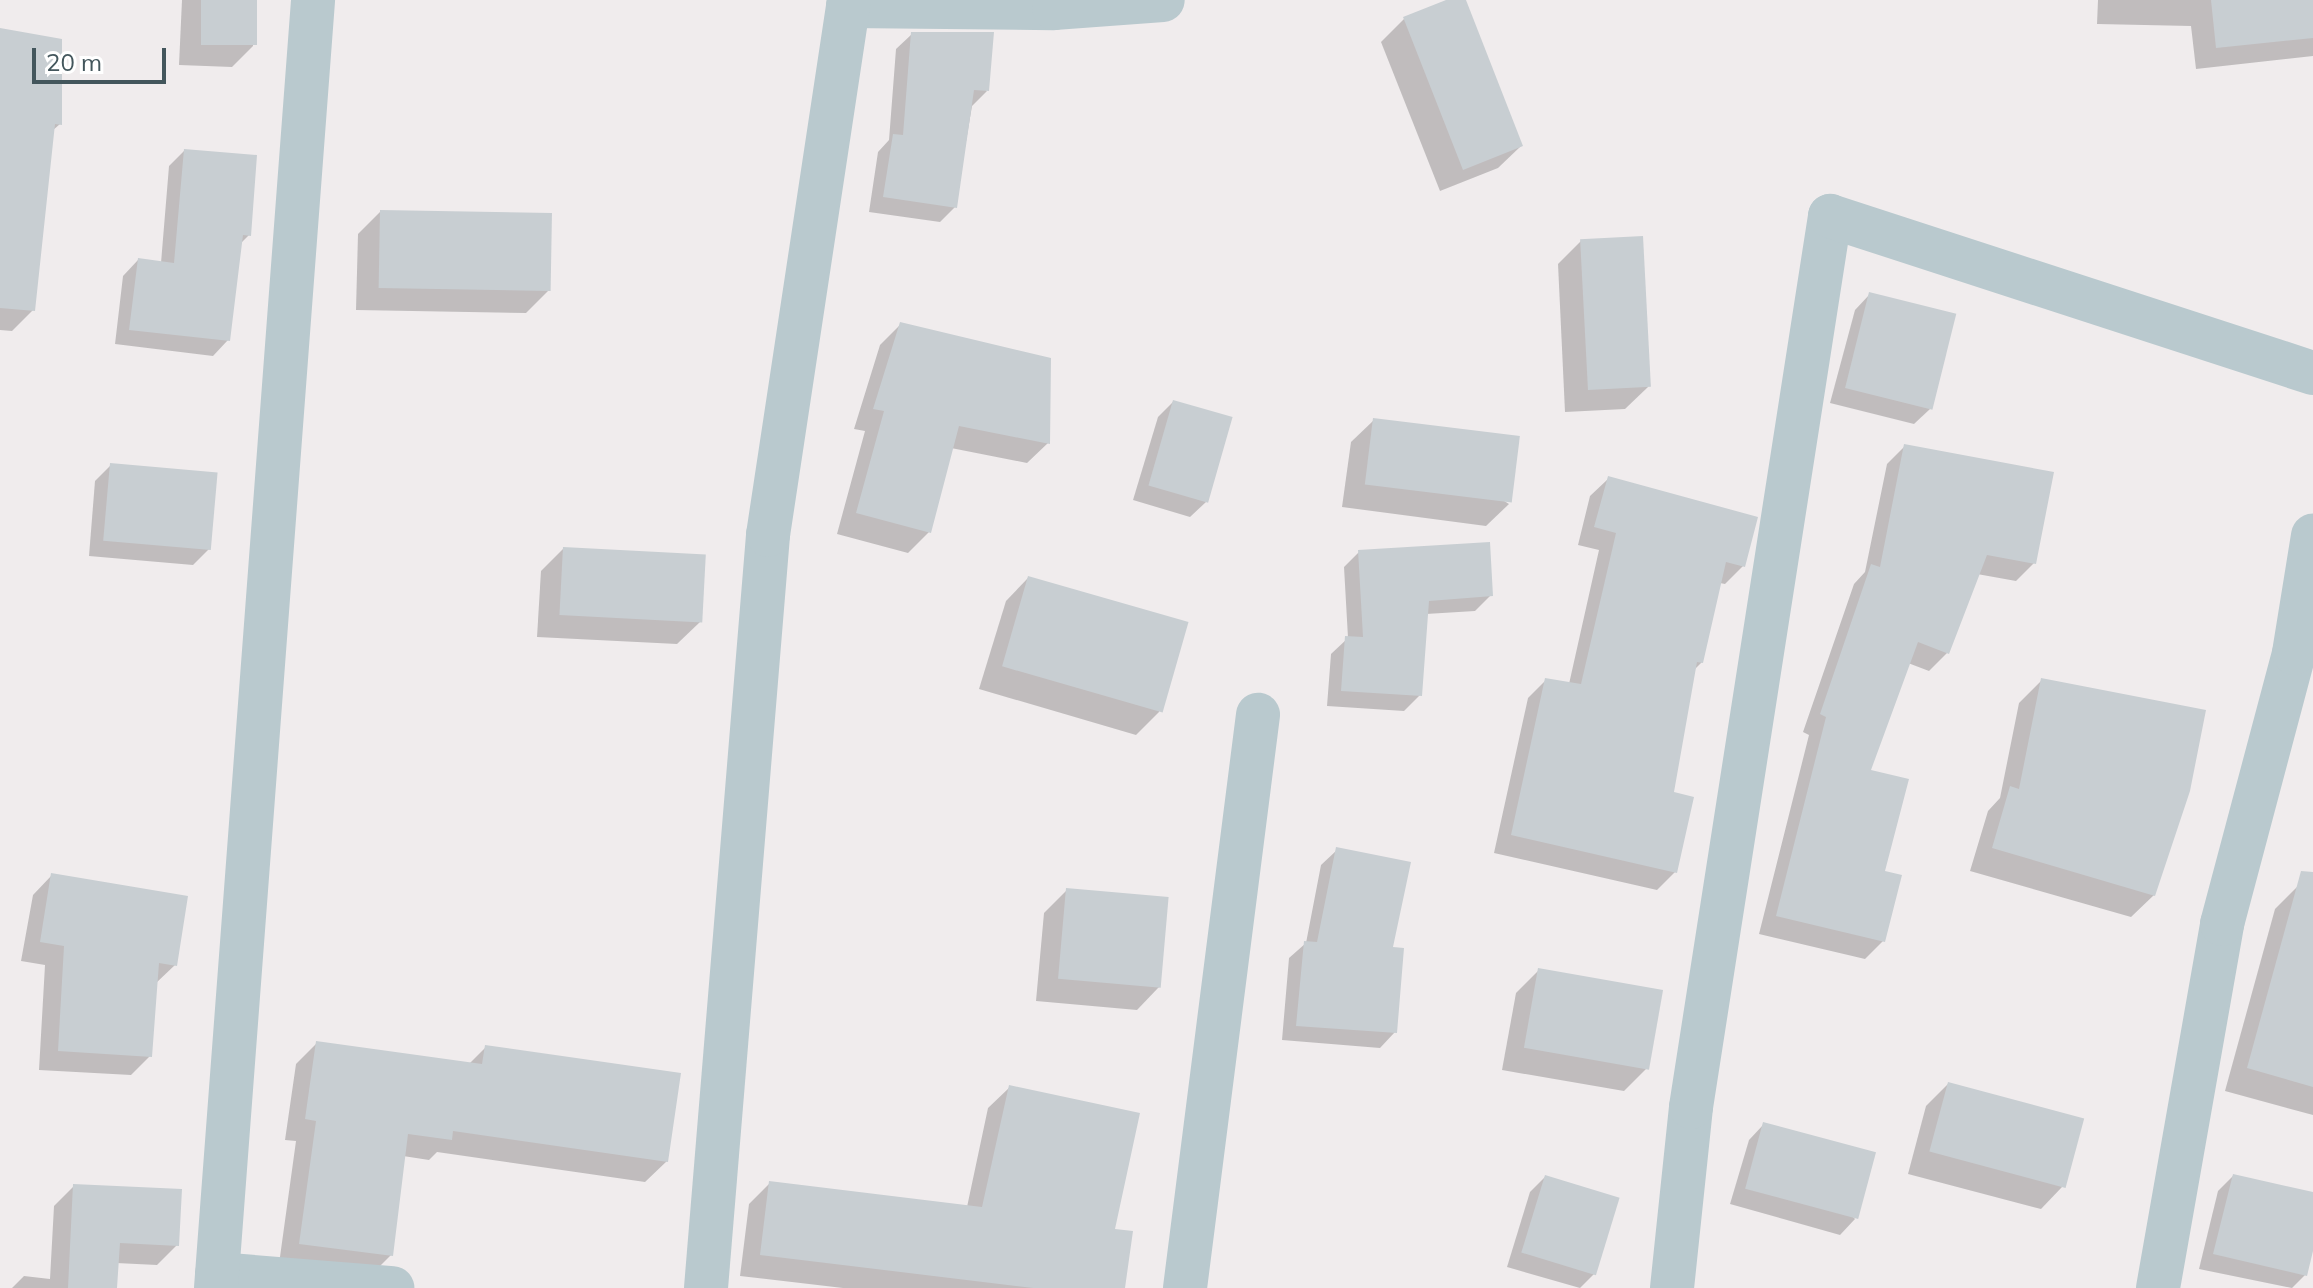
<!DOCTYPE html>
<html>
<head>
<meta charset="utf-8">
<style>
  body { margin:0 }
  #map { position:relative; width:2313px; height:1288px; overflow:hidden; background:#f0eced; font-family:Mulish,sans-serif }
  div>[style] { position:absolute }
  .shadow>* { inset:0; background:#0003 }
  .building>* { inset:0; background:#c8ced2; transform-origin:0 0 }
  .minor>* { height:44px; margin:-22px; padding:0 22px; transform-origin:22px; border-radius:22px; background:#b9c9ce }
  span { translate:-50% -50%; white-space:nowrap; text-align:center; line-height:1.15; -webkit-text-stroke:6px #fff; paint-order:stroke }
  .scale { position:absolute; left:32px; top:48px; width:134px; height:36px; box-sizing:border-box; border:4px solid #43565c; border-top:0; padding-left:10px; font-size:24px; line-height:28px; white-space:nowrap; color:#43565c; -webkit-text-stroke:6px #fff; paint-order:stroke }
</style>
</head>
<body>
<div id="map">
  <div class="shadow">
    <div style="clip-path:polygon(182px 0,255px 0,253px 46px,232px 67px,179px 65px)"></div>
    <div style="clip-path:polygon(1452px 0,1463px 0,1521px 146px,1498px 168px,1440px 191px,1381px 42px,1404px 19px)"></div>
    <div style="clip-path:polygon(2098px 0,2313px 0,2313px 56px,2196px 69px,2191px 26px,2097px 24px)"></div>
    <div style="clip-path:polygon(0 30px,60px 124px,52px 131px,33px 310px,12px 331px,0 330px)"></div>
    <div style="clip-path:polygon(912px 34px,987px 91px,972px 106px,955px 207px,940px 222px,869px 212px,878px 152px,889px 140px,896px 49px)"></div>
    <div style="clip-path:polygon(184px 151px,249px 235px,240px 244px,228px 340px,213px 356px,115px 344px,123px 276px,138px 260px,161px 263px,169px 166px)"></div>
    <div style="clip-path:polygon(380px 212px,549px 290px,526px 313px,356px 310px,358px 234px)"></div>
    <div style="clip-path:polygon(1581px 241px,1648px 387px,1625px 409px,1565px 412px,1558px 264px)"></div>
    <div style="clip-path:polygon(1870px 294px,1930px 409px,1914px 424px,1830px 403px,1855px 310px)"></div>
    <div style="clip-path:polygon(901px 324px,1048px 443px,1027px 463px,951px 448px,929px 532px,908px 553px,837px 534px,865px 431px,854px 429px,880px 345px)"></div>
    <div style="clip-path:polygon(1173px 402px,1206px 502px,1190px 517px,1133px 500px,1158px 417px)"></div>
    <div style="clip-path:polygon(1374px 420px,1509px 504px,1486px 526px,1342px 507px,1351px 442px)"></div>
    <div style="clip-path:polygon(1905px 446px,2034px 563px,2016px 581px,1977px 574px,1947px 653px,1929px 671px,1908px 663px,1868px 771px,1883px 872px,1883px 941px,1865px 959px,1759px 934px,1809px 735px,1803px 732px,1854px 584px,1865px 572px,1887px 464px)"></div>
    <div style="clip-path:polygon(111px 465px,209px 549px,193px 565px,89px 556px,95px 481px)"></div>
    <div style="clip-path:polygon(1608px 479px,1743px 566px,1725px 584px,1720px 583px,1702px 662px,1694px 670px,1671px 794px,1675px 872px,1657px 890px,1494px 853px,1528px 698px,1546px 680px,1569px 684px,1599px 550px,1578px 545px,1590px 496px)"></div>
    <div style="clip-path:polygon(563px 549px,700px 622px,677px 644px,537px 637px,541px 571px)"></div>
    <div style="clip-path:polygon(1359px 552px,1491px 595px,1475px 611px,1426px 614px,1420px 695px,1404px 711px,1327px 706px,1331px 654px,1348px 638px,1344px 567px)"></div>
    <div style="clip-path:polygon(1028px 578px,1185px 625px,1159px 712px,1136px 735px,979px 689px,1006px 601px)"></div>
    <div style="clip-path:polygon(2042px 680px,2154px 895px,2131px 917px,1970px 871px,1988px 811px,2000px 798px,2019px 703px)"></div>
    <div style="clip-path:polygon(1337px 850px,1391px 949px,1395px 1032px,1380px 1048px,1282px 1040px,1289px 958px,1306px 943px,1321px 865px)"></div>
    <div style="clip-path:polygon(52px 875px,175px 965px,155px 984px,150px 1056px,131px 1075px,39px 1070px,45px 965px,21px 961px,33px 895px)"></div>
    <div style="clip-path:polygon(2298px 886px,2313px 890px,2313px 1115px,2225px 1091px,2275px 909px)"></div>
    <div style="clip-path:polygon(1067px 890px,1159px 987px,1137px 1010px,1036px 1001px,1044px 913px)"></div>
    <div style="clip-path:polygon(1539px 970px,1646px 1069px,1624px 1091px,1502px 1070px,1516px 993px)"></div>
    <div style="clip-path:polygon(317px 1043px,469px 1064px,486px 1047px,667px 1161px,645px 1182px,437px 1152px,429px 1160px,403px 1156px,391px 1255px,370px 1276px,279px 1264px,296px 1141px,285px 1140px,296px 1064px)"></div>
    <div style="clip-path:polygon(1948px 1084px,2063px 1186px,2041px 1209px,1908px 1174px,1926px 1106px)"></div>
    <div style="clip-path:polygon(1010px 1087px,1112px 1230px,1123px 1288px,843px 1288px,740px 1276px,749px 1204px,770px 1183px,967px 1207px,988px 1108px)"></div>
    <div style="clip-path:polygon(1764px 1124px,1855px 1219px,1840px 1235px,1730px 1204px,1749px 1140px)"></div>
    <div style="clip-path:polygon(2233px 1176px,2313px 1194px,2313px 1243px,2305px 1275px,2292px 1288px,2199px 1269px,2218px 1191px)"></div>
    <div style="clip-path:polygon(1545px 1177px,1594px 1274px,1580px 1288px,1507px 1267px,1530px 1192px)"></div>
    <div style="clip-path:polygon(74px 1186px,177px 1245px,157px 1265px,116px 1263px,115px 1288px,12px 1288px,24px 1276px,50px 1279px,54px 1206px)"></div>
  </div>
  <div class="building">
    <div style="left:201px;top:0;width:56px;height:45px"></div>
    <div style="clip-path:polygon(1446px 0,1466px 0,1523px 146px,1463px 170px,1403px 17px)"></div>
    <div style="clip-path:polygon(2211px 0,2313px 0,2313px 38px,2216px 48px)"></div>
    <div style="clip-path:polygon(0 28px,62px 39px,62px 125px,55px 124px,35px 311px,0 308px)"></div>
    <div style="clip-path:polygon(911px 32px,994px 32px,989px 91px,974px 90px,957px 208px,883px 197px,893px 134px,903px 135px)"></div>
    <div style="clip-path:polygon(184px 149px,257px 155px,251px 236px,243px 235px,230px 341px,129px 330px,138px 258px,174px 263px)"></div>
    <div style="left:380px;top:210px;width:172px;height:78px;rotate:1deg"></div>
    <div style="left:1643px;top:236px;width:151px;height:63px;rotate:87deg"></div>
    <div style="left:1869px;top:292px;width:90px;height:99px;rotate:14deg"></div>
    <div style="clip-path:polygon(900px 322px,1051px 358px,1050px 444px,959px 426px,931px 533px,856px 513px,884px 411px,873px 409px)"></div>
    <div style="left:1173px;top:400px;width:62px;height:89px;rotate:16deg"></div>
    <div style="left:1373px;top:418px;width:148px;height:67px;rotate:7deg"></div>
    <div style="clip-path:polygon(1904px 444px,2054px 472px,2036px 564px,1987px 555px,1949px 654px,1918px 642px,1871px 770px,1909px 779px,1885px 871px,1902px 875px,1885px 942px,1776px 916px,1826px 717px,1820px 714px,1871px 564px,1880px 567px)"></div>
    <div style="left:110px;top:463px;width:108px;height:78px;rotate:5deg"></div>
    <div style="clip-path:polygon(1608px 476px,1758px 517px,1745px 567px,1726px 562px,1703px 663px,1697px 662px,1674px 792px,1694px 797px,1677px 873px,1511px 835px,1545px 678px,1581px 684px,1616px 533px,1594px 527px)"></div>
    <div style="clip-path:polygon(1490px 542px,1493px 596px,1429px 601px,1422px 696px,1341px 691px,1345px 636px,1363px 637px,1358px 550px)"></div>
    <div style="left:563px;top:547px;width:143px;height:68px;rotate:3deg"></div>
    <div style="left:1028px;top:576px;width:167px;height:94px;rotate:16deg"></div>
    <div style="clip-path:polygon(2041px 678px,2206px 710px,2190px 791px,2155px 896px,1992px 848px,2010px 786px,2019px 789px)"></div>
    <div style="clip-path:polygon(1336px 847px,1411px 862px,1393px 947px,1404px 948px,1397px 1033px,1296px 1026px,1304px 941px,1317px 942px)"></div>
    <div style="clip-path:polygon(2301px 871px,2313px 872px,2313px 1087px,2247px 1068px)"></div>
    <div style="clip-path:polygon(51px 873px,188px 896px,177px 966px,159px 963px,152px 1057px,58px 1051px,64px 946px,40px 942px)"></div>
    <div style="left:1066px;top:888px;width:103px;height:91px;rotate:5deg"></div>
    <div style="left:1538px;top:968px;width:127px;height:81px;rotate:10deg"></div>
    <div style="clip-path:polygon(316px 1041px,482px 1064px,485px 1045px,681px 1073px,668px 1162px,453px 1131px,452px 1140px,408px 1134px,393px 1256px,299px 1244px,316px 1121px,305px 1119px)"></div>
    <div style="left:1948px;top:1082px;width:141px;height:72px;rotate:15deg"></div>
    <div style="clip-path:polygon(1009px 1085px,1140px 1113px,1115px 1229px,1133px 1231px,1125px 1288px,1033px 1288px,760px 1255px,769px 1181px,982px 1207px)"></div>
    <div style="left:1763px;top:1122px;width:117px;height:69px;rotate:15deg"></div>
    <div style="clip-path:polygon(2233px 1174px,2313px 1192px,2313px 1251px,2307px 1276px,2213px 1254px)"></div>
    <div style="left:1545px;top:1175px;width:78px;height:81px;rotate:17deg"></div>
    <div style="clip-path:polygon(73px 1184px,182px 1189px,179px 1246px,120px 1243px,117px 1288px,68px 1288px)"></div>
  </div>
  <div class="minor">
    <div style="left:848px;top:6px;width:206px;rotate:0.6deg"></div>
    <div style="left:1054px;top:8px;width:109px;rotate:-4.2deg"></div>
    <div style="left:217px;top:1274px;width:176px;rotate:4.6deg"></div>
    <div style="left:216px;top:1288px;width:1292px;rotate:-85.69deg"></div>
    <div style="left:706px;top:1288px;width:756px;rotate:-85.29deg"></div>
    <div style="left:768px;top:535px;width:541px;rotate:-81.39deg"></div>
    <div style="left:1185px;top:1288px;width:578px;rotate:-82.74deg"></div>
    <div style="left:1672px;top:1288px;width:182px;rotate:-84deg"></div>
    <div style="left:1691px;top:1107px;width:902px;rotate:-81.13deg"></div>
    <div style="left:1830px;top:216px;width:508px;rotate:18.01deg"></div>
    <div style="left:2158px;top:1288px;width:370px;rotate:-80deg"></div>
    <div style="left:2222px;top:924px;width:280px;rotate:-75.1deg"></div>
    <div style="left:2294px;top:653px;width:119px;rotate:-80.8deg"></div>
  </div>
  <div class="scale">20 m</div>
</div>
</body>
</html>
